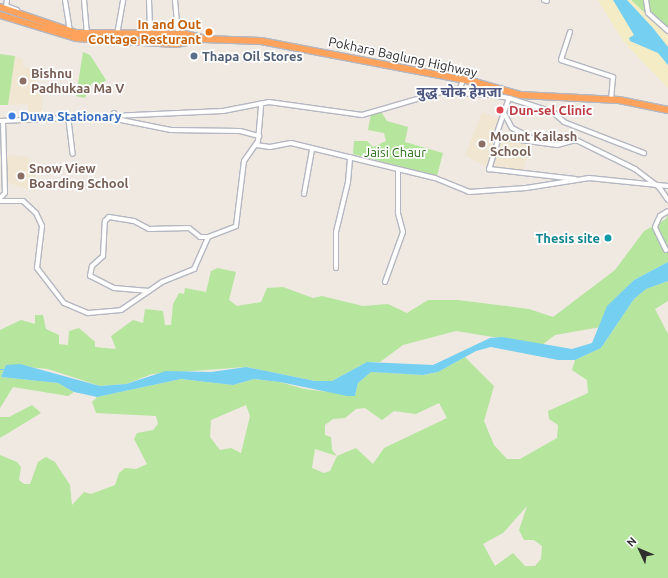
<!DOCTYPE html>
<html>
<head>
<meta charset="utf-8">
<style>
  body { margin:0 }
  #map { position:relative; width:668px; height:578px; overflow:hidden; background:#efe9e1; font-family:Ubuntu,"Noto Sans Devanagari",sans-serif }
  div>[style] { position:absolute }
  .education>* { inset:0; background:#f0e6d1 }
  .green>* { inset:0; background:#b6e59e }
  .sand>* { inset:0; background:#f3ecc5 }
  .water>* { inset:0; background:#75cff0 }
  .stream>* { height:1px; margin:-0.5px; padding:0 0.5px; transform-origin:0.5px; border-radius:0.5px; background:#75cff0 }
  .roads { filter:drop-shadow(1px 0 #b4b7c1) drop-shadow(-1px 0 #b4b7c1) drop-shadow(0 1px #b4b7c1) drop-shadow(0 -1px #b4b7c1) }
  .minor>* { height:4px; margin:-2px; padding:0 2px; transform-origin:2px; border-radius:2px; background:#fff }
  .highway>* { height:6px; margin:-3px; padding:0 3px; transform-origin:3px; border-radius:3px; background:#ffa35c }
  .dots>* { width:11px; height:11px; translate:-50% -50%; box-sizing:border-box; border:2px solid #fff; border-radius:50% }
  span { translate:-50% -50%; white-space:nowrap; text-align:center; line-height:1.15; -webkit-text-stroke:3.5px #fff; paint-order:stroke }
  .food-label { font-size:13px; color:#c56008; font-weight:700 }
  .right { translate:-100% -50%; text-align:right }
  .service-label { font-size:13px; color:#4e5e75; font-weight:700 }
  .left { translate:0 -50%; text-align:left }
  .street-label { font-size:13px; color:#2e2e2e }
  .education-label { font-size:13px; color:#785e54; font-weight:700 }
  .health-label { font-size:13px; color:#be3a42; font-weight:700 }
  .shop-label { font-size:13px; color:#366cbe; font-weight:700 }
  .park-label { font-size:13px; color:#2c6e1b }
  .culture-label { font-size:13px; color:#0d838f; font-weight:700 }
  .neighbourhood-label { font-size:14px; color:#4d5680; font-weight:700 }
  .north { position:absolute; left:620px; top:530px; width:40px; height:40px; -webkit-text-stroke:3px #fff; paint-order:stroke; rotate:314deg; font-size:11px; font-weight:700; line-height:16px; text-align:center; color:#2e2e2e }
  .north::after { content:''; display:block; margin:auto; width:14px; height:18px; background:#2e2e2e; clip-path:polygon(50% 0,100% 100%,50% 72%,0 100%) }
</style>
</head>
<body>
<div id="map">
  <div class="education">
    <div style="clip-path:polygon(15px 56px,23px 59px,23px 67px,37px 70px,33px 92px,42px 94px,43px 114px,28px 116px,28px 104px,8px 105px)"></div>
    <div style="clip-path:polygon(482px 112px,500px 119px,493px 138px,497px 140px,489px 168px,465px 155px)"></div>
    <div style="clip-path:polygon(499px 139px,530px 143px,523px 172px,490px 167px)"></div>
    <div style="clip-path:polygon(6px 155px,29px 157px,30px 167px,37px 170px,35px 192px,6px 182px)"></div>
  </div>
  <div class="green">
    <div style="clip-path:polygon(631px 0,644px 0,645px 10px,667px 34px)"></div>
    <div style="clip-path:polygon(647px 0,668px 0,668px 30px,652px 15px)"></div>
    <div style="clip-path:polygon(83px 52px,90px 55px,106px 80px,102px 85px,92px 83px,85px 98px,76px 96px)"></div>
    <div style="clip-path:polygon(0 54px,15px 56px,8px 105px,0 105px)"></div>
    <div style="clip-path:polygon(380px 110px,387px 121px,408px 127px,405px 142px,443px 153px,437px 176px,353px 154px,354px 141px,367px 141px,373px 147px,386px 141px,384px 133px,368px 130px,371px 114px)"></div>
    <div style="clip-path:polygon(668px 213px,668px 262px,634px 280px,608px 306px,601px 327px,555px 335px,542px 345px,456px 331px,403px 345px,380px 362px,367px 362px,332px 381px,315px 381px,246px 367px,152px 374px,126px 384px,100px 386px,48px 369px,6px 365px,1px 377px,58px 383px,74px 392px,68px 396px,13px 387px,0 408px,0 330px,21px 320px,35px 324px,35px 315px,43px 315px,46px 329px,59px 335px,59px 344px,68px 345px,69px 331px,79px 328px,95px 342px,95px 347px,116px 349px,111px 336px,133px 320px,143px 323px,145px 309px,163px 311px,165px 325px,171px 325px,173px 304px,179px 293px,184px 294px,185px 288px,206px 292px,211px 271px,218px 268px,236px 272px,229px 300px,237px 306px,261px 302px,267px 288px,283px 287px,313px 298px,322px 296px,363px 306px,388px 304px,407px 313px,428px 300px,458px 300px,529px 309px,553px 317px,615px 270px,644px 231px,666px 219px)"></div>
    <div style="clip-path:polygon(evenodd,668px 281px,668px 301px,655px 309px,668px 334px,668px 578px,0 578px,0 455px,17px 462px,21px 467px,19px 480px,24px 484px,30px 484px,38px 462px,46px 457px,55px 462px,70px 485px,72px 505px,84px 492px,91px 494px,115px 485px,119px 473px,125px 468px,136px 469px,147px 464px,134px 439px,137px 433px,153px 430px,158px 424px,156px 416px,96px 413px,92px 402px,97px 397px,181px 379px,233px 385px,254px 379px,280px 382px,304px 389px,355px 395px,358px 383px,371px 372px,424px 375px,438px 372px,465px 357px,494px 386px,484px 421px,494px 445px,507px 459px,520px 459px,557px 438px,558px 425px,549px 419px,548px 411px,588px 393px,587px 380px,572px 370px,575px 360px,601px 348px,634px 299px,646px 289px,668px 281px,439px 403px,447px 418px,384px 448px,373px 464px,356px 448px,337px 456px,332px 450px,331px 437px,325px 435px,325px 425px,333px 419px,345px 418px,356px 409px,365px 408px,382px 420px,394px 411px,416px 414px,439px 403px,668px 281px,246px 405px,250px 416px,241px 453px,231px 448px,220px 450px,210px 437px,211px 420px,246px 405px,668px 281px,315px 449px,337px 456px,330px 471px,324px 473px,312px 468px,315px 449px,668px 281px,527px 506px,519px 530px,524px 540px,534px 540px,542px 546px,541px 559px,535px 566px,525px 566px,513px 553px,495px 566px,483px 544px,503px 533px,527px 506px)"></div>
    <div style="clip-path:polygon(32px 405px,41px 413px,0 438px,0 417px,9px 417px)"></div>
  </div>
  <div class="sand">
    <div style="clip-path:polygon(598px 0,614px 0,634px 35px,629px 40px,658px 53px,668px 65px,668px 88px,623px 41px)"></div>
    <div style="clip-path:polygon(627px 0,631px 0,668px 35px,668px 47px)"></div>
  </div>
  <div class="water">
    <div style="clip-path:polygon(613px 0,627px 0,653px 28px,668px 47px,668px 65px,658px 53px,630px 41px,629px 38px,634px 35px)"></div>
    <div style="clip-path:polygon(668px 262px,668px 281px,646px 289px,634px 299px,601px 348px,575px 360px,558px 360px,491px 347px,476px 351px,438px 372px,423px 375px,371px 372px,358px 383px,355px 396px,347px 396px,280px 382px,254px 379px,233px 385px,181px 379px,97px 397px,74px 392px,58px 383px,1px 377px,6px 365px,20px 364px,100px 386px,126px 384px,166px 371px,211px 372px,246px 367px,315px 381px,332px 381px,367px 362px,433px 365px,490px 338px,502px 337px,572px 349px,592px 343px,607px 306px,634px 280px)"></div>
  </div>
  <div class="stream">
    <div style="left:0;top:369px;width:5px"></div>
  </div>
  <div class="roads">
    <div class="minor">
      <div style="left:7px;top:0;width:6px;rotate:99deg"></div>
      <div style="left:6px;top:6px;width:12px;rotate:20deg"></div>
      <div style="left:65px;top:0;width:30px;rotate:81deg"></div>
      <div style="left:84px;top:0;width:34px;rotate:85deg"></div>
      <div style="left:149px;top:0;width:36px;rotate:88deg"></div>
      <div style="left:175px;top:0;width:35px;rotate:85deg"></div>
      <div style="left:544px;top:0;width:3px;rotate:18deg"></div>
      <div style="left:646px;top:0;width:13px;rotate:81deg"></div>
      <div style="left:648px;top:13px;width:27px;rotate:42deg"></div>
      <div style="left:570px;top:32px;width:29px;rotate:108deg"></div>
      <div style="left:561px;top:60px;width:55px;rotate:18.1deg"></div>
      <div style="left:613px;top:77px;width:23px;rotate:95deg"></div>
      <div style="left:117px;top:35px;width:36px;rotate:-80deg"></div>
      <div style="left:459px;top:91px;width:12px;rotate:-70deg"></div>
      <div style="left:509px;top:98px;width:46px;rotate:17.7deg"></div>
      <div style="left:553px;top:112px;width:15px;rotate:42deg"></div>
      <div style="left:564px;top:122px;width:86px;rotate:21.2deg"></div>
      <div style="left:114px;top:113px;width:6px;rotate:72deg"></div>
      <div style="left:116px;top:119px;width:56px;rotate:11.3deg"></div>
      <div style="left:171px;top:130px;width:69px;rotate:0.8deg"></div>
      <div style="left:240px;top:131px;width:20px;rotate:15deg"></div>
      <div style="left:504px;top:113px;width:17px;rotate:62deg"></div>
      <div style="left:512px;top:128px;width:28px;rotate:27deg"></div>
      <div style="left:68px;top:116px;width:38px;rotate:83deg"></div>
      <div style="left:0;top:121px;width:223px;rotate:-2.6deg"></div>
      <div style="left:223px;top:111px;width:47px;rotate:-11.1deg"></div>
      <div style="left:269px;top:102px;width:94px;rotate:8deg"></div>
      <div style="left:362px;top:115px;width:82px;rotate:-16.2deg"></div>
      <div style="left:441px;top:92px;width:52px;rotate:3.3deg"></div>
      <div style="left:493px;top:95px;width:16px;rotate:11deg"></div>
      <div style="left:509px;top:98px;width:39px;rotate:109deg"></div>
      <div style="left:496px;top:135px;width:4px;rotate:34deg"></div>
      <div style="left:499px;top:137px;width:59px;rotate:7.9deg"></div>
      <div style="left:557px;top:145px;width:20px;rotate:-15deg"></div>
      <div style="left:576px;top:140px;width:66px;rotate:26.2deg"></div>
      <div style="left:635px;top:169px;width:30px;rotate:37deg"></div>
      <div style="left:659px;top:187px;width:16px;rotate:55deg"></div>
      <div style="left:499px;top:137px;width:34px;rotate:107deg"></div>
      <div style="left:489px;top:169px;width:87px;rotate:6.6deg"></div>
      <div style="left:256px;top:145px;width:14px;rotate:8deg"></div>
      <div style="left:270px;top:147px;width:21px;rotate:-11deg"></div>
      <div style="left:291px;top:143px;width:148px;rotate:13.7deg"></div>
      <div style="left:435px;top:178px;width:37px;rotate:22deg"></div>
      <div style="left:469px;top:192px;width:57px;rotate:-4deg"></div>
      <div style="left:526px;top:188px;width:64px;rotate:-9deg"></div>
      <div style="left:589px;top:178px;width:79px;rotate:5.8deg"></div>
      <div style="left:304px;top:194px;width:45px;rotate:-79.7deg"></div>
      <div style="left:0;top:198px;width:7px;rotate:-45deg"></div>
      <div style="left:5px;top:193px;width:72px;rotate:-91.6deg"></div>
      <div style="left:0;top:201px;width:23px"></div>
      <div style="left:23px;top:201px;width:18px;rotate:43deg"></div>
      <div style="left:36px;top:213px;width:14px;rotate:65deg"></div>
      <div style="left:42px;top:226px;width:42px;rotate:96.8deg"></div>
      <div style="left:37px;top:268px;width:44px;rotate:52.4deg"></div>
      <div style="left:64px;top:303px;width:26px;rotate:23deg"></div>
      <div style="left:88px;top:313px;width:33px;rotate:-5deg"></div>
      <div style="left:121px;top:310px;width:50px;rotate:-34.3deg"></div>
      <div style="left:162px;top:282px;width:35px;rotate:-22deg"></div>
      <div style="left:194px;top:269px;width:35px;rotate:-66deg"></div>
      <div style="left:208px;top:237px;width:30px;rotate:-21deg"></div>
      <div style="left:236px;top:226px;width:65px;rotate:-83deg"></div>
      <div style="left:244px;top:161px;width:24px;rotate:-55deg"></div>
      <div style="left:258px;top:141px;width:38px;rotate:-85deg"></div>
      <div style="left:666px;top:250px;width:25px;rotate:-116deg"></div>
      <div style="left:655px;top:227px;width:12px;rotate:-66deg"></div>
      <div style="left:660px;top:216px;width:9px;rotate:-32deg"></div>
      <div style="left:336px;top:268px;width:36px;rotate:-90deg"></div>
      <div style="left:336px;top:232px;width:51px;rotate:-76.5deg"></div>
      <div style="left:348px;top:182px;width:25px;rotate:-85deg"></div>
      <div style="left:385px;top:282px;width:53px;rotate:-70.2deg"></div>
      <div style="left:403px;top:232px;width:20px;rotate:-105deg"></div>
      <div style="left:398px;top:213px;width:43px;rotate:-90deg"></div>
      <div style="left:149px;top:291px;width:35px;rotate:-175deg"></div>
      <div style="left:114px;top:288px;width:27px;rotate:-153deg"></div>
      <div style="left:90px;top:276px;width:10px;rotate:-79deg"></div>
      <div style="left:92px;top:266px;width:15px;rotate:-42deg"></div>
      <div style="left:103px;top:256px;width:35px;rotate:-87deg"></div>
      <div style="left:105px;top:221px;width:6px;rotate:-45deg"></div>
      <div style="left:109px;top:217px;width:25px;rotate:9deg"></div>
      <div style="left:134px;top:221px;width:17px;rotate:28deg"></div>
      <div style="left:149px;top:229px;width:40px;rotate:-1.4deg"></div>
      <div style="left:189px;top:228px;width:14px;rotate:39deg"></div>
      <div style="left:200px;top:237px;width:8px"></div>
    </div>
    <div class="highway">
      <div style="left:0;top:7px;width:80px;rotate:18.9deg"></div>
      <div style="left:76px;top:33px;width:109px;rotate:0.5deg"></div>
      <div style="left:185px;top:34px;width:17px;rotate:13deg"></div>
      <div style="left:0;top:15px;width:79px;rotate:16.8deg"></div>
      <div style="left:76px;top:38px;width:100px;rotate:3.4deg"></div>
      <div style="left:176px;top:44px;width:28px;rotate:-10deg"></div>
      <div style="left:204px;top:39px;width:57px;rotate:2deg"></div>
      <div style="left:261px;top:41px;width:214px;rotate:10.8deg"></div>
      <div style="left:471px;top:81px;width:51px;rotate:15.9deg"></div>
      <div style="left:520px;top:95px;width:99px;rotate:2.9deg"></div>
      <div style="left:619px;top:100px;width:50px;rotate:11.5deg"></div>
    </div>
  </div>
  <div class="dots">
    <div style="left:209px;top:32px;background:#e8710a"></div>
    <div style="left:194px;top:56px;background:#5c6f8a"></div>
    <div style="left:23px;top:81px;background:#8d6e63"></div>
    <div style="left:500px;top:110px;background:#e0444e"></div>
    <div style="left:12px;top:116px;background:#3f7fe0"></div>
    <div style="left:482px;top:144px;background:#8d6e63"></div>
    <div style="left:21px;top:176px;background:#8d6e63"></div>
    <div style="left:608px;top:238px;background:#0f9aa8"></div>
  </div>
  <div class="food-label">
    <span class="right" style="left:201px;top:32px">In and Out<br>Cottage Resturant</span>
  </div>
  <div class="service-label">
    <span class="left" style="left:202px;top:56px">Thapa Oil Stores</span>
  </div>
  <div class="street-label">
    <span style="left:403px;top:57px;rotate:12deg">Pokhara Baglung Highway</span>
  </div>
  <div class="education-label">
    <span class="left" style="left:31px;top:81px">Bishnu<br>Padhukaa Ma V</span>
    <span class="left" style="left:490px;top:144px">Mount Kailash<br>School</span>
    <span class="left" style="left:29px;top:176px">Snow View<br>Boarding School</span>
  </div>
  <div class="health-label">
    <span class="left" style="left:509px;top:110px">Dun-sel Clinic</span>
  </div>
  <div class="shop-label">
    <span class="left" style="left:20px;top:116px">Duwa Stationary</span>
  </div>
  <div class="park-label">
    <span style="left:395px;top:152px">Jaisi Chaur</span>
  </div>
  <div class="culture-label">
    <span class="right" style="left:600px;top:238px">Thesis site</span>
  </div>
  <div class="neighbourhood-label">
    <span style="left:459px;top:92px">बुद्ध चोक हेमजा</span>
  </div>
  <div class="north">N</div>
</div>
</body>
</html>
